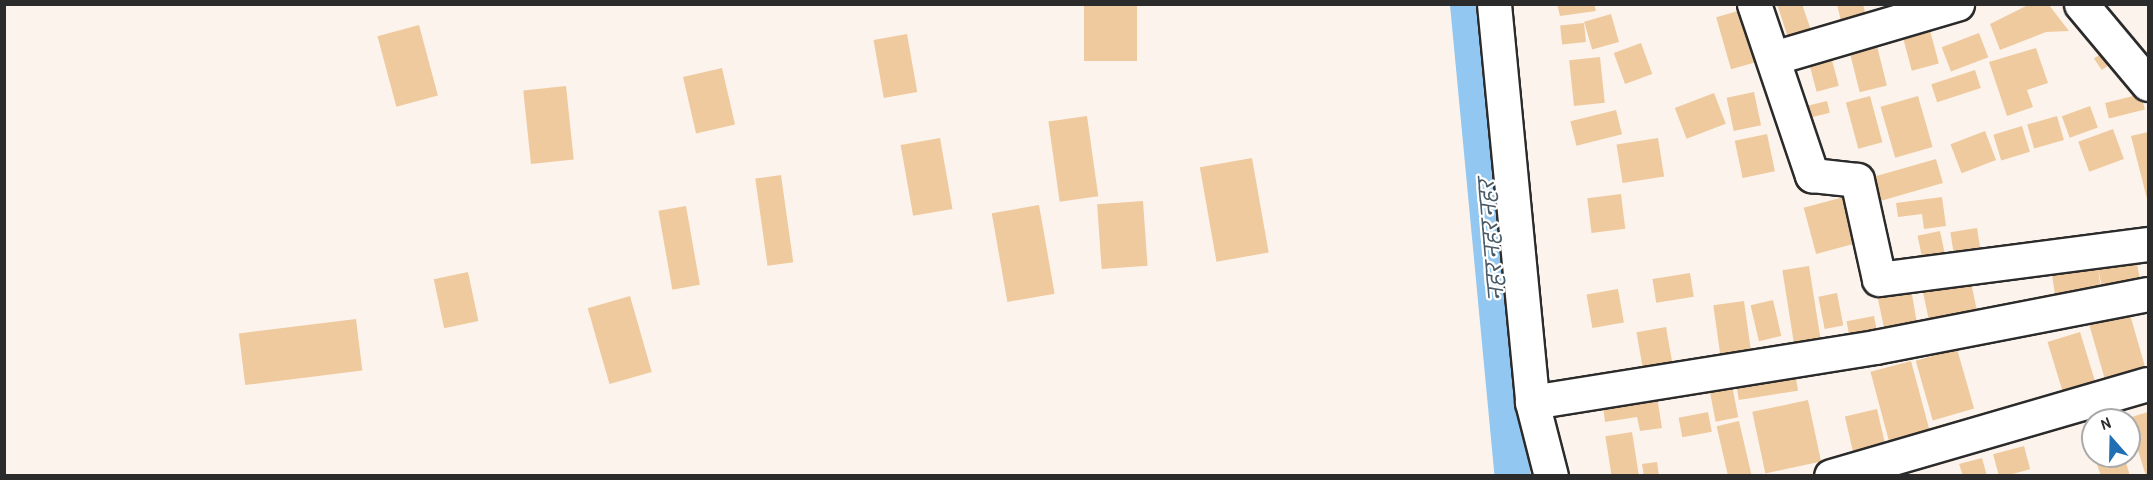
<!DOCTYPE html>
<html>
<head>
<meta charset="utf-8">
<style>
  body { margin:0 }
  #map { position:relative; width:2153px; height:480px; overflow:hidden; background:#fcf4ec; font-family:"Patrick Hand","Playpen Sans Deva",sans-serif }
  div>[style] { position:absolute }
  .canal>* { height:36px; margin:-18px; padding:0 18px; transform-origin:18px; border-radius:18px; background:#91c7f0 }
  .building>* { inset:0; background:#efca9f; transform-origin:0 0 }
  .roads { filter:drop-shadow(2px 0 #2b2b2b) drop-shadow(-2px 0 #2b2b2b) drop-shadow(0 2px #2b2b2b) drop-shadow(0 -2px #2b2b2b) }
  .minor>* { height:33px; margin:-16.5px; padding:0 16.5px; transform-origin:16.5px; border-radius:16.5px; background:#fff }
  .tertiary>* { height:33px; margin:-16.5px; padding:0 16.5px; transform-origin:16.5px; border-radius:16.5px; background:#fff }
  .secondary>* { height:33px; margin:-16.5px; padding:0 16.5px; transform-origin:16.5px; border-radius:16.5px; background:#fff }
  span { translate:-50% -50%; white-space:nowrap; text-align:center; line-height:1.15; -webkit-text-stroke:4.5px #fff; paint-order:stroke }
  .water-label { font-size:20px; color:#4a5a66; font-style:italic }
  .frame { position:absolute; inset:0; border:6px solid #2b2b2b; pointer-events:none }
  .north { position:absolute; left:2081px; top:408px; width:60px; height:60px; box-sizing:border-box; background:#fff; border:2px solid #aaa; border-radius:50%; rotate:340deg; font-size:16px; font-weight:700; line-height:24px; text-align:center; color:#2b2b2b }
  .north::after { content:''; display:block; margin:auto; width:21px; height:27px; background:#1f6fb2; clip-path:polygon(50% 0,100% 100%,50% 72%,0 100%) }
</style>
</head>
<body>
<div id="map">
  <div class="canal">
    <div style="left:1468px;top:4px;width:474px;rotate:84.6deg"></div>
  </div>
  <div class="building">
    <div style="left:1084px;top:4px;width:53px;height:57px"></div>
    <div style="clip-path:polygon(1557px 4px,1594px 4px,1596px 11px,1560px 16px)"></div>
    <div style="clip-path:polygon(1777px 4px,1802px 4px,1814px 39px,1791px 47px)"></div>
    <div style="clip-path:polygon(1837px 4px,1863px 4px,1869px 28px,1844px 35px)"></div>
    <div style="clip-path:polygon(2028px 5px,2049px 5px,2069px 31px,2046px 32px,2000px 50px,1990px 24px)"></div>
    <div style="left:1745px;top:9px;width:54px;height:30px;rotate:74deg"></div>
    <div style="left:1611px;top:14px;width:29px;height:28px;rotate:74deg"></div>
    <div style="left:1584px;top:23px;width:19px;height:24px;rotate:84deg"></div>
    <div style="left:1928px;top:23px;width:42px;height:28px;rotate:75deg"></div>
    <div style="left:419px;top:25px;width:73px;height:43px;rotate:75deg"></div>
    <div style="left:1979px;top:33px;width:26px;height:40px;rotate:69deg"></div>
    <div style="left:907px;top:34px;width:59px;height:34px;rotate:80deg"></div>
    <div style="left:1875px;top:38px;width:49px;height:28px;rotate:76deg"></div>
    <div style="left:1641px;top:43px;width:33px;height:29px;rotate:70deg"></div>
    <div style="clip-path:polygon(2036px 48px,2048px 83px,2027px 90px,2033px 107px,2007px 116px,1989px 62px)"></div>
    <div style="left:1829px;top:49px;width:38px;height:23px;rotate:75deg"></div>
    <div style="left:2108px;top:49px;width:14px;height:17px;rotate:56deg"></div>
    <div style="left:1600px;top:57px;width:46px;height:31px;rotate:84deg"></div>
    <div style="left:722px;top:68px;width:58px;height:40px;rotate:77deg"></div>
    <div style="left:1975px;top:70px;width:19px;height:46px;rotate:72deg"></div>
    <div style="left:566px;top:86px;width:74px;height:43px;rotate:84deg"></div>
    <div style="left:1754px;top:92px;width:34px;height:28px;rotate:78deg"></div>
    <div style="left:1714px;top:93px;width:33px;height:42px;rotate:69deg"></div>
    <div style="left:2141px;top:94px;width:16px;height:37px;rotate:76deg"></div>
    <div style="left:1870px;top:96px;width:48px;height:25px;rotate:75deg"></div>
    <div style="left:1918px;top:96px;width:53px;height:39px;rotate:74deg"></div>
    <div style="left:1827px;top:101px;width:12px;height:26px;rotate:76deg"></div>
    <div style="left:2090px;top:106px;width:23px;height:30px;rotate:70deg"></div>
    <div style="left:1616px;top:110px;width:25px;height:47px;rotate:76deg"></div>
    <div style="left:1087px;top:116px;width:81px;height:39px;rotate:82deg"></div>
    <div style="left:2057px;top:116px;width:25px;height:31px;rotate:74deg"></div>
    <div style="left:2022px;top:126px;width:27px;height:30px;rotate:73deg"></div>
    <div style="left:2113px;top:129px;width:32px;height:37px;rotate:70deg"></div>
    <div style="left:1985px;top:131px;width:31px;height:37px;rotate:69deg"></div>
    <div style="clip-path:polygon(2148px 132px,2148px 203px,2131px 136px)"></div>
    <div style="left:1767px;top:134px;width:38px;height:33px;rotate:78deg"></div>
    <div style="left:940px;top:138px;width:72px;height:40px;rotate:80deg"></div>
    <div style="left:1658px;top:138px;width:39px;height:42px;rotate:81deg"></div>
    <div style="left:1252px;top:158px;width:96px;height:53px;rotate:80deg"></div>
    <div style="left:1936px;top:159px;width:25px;height:73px;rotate:74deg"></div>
    <div style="left:781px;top:175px;width:88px;height:26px;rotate:82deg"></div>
    <div style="left:1621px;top:194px;width:35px;height:34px;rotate:83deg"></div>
    <div style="left:1851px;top:195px;width:48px;height:49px;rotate:75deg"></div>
    <div style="clip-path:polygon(1942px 197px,1946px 226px,1924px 229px,1922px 214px,1898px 217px,1896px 203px)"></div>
    <div style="left:1143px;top:201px;width:65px;height:46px;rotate:86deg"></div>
    <div style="left:1039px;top:205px;width:90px;height:48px;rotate:80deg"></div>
    <div style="left:686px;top:206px;width:80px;height:28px;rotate:80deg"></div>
    <div style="left:1977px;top:228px;width:31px;height:27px;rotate:81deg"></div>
    <div style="left:1940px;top:231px;width:35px;height:23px;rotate:78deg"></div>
    <div style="clip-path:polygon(2135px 254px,2140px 279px,2102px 287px,2098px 269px,2101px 289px,2055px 295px,2051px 268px)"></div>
    <div style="left:1809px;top:266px;width:88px;height:27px;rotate:81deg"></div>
    <div style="left:468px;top:272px;width:50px;height:35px;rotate:78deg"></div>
    <div style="left:1690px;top:273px;width:24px;height:38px;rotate:81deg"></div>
    <div style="left:1969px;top:273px;width:51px;height:49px;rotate:78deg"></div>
    <div style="clip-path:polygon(1910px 283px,1919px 335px,1887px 342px,1875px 285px)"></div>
    <div style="left:1618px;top:289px;width:34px;height:32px;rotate:80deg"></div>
    <div style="left:1837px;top:293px;width:33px;height:19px;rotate:79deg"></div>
    <div style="left:630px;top:296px;width:79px;height:44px;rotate:74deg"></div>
    <div style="left:1773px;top:300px;width:37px;height:23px;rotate:77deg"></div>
    <div style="left:1744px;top:301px;width:55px;height:31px;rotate:82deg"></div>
    <div style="left:2129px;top:311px;width:68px;height:42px;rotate:74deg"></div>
    <div style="left:1874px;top:316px;width:21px;height:28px;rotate:79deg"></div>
    <div style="left:356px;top:319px;width:52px;height:118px;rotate:83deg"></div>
    <div style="left:1666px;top:327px;width:41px;height:30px;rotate:80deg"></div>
    <div style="left:2080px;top:332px;width:59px;height:34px;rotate:73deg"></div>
    <div style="left:1957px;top:349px;width:62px;height:43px;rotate:74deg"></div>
    <div style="left:1911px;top:361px;width:80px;height:42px;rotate:75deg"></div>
    <div style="left:1794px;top:365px;width:26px;height:60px;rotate:81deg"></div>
    <div style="left:1731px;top:380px;width:38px;height:23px;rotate:79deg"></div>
    <div style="clip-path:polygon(1656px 390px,1662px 428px,1640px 431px,1637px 417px,1605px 422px,1602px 398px)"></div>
    <div style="left:1808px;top:400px;width:63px;height:57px;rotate:78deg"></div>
    <div style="left:1877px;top:409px;width:44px;height:33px;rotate:77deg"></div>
    <div style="left:1708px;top:412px;width:20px;height:30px;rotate:79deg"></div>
    <div style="clip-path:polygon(2148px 412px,2148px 476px,2146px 476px,2128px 418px)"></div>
    <div style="left:1739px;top:421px;width:57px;height:23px;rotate:77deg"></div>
    <div style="left:1632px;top:432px;width:45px;height:27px;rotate:81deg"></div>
    <div style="left:2024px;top:446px;width:24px;height:32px;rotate:75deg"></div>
    <div style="clip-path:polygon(2094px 456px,2124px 456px,2130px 476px,2101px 476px)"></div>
    <div style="clip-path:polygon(1982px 458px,1987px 476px,1963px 476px,1959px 464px)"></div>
    <div style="clip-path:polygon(1657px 462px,1659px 476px,1644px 476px,1642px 464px)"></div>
  </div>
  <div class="roads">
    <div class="minor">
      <div style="left:1754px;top:4px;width:181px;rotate:71.3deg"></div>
      <div style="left:1812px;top:175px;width:45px;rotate:6.3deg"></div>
      <div style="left:1857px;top:180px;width:101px;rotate:77.5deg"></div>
      <div style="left:1879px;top:279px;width:271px;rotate:-7.4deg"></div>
      <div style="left:1773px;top:58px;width:192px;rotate:-16.4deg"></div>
      <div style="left:1532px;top:402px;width:347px;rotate:-9.1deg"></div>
      <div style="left:1875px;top:347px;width:278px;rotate:-11deg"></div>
      <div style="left:1831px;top:476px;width:330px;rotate:-16.2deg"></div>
    </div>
    <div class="tertiary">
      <div style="left:2081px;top:4px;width:104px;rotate:50.1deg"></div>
    </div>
    <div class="secondary">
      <div style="left:1494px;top:4px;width:400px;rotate:84.5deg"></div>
      <div style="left:1532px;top:402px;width:76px;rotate:75.6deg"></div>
    </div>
  </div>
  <div class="water-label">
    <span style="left:1491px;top:240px;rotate:-95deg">नहर नहर नहर</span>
  </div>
  <div class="frame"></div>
  <div class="north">N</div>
</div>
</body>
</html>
